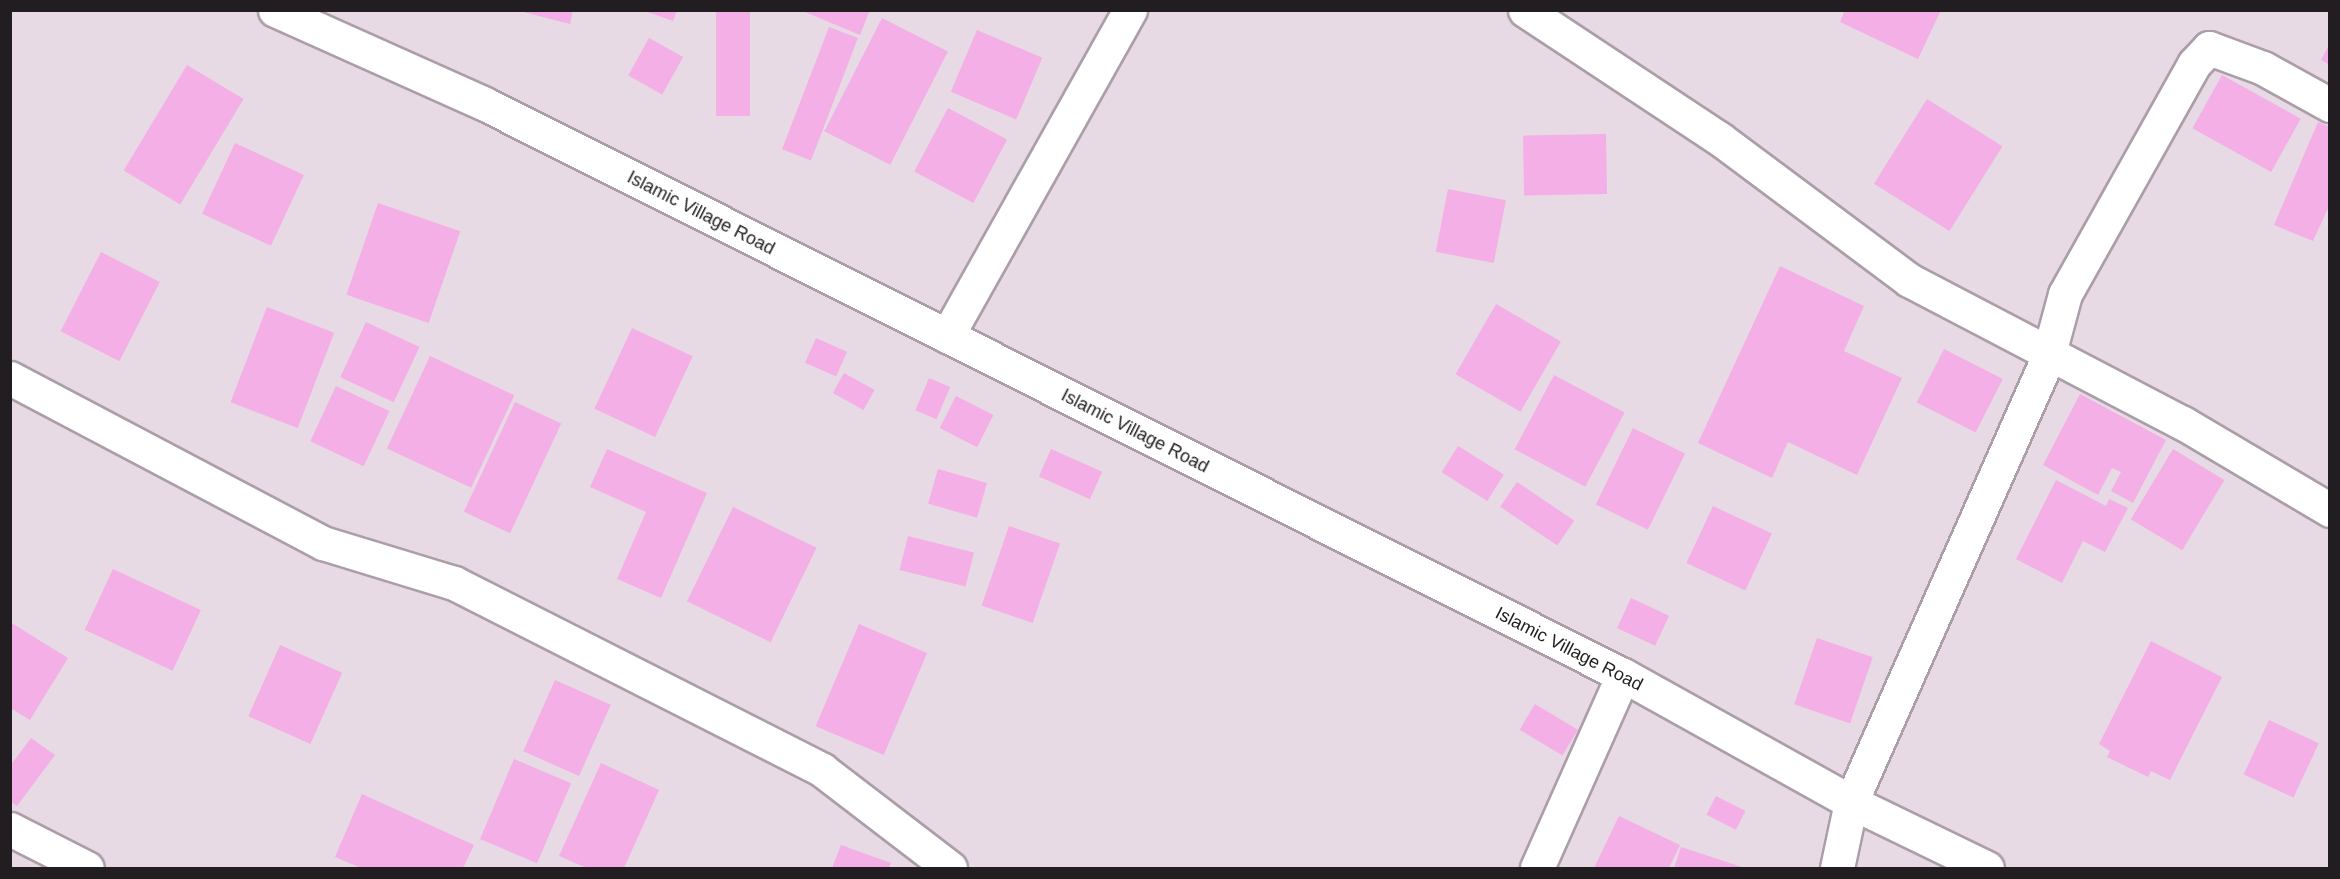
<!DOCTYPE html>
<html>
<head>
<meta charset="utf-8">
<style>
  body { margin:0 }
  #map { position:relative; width:2340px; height:879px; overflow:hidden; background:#e8dae5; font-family:Arial,sans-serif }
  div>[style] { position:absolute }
  .building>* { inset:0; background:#f3afe6; transform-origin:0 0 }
  .roads { filter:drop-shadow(2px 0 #ab9ea8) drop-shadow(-2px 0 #ab9ea8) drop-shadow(0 2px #ab9ea8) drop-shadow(0 -2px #ab9ea8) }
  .street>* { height:33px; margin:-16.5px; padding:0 16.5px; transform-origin:16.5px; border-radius:16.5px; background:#fff }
  .secondary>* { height:33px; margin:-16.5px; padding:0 16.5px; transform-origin:16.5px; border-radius:16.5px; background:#fff }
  span { translate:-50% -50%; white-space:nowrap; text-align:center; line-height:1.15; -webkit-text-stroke:4.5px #fff; paint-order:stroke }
  .street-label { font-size:18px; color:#211d20 }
  .frame { position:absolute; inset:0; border:12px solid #211d20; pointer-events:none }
</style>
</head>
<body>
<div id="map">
  <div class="building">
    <div style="clip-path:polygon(516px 10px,573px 10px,570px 24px)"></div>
    <div style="clip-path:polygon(642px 10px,677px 10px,673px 21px)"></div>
    <div style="left:716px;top:10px;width:34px;height:106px"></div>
    <div style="clip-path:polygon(800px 10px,870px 10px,860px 35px)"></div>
    <div style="clip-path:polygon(1845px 10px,1941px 10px,1918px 59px,1840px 22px)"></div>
    <div style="left:882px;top:18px;width:74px;height:127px;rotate:27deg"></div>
    <div style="left:829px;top:27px;width:31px;height:131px;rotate:21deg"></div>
    <div style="left:977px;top:30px;width:71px;height:67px;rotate:23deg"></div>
    <div style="left:649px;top:38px;width:39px;height:43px;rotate:29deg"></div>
    <div style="clip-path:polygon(2330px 43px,2330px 65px,2321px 60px)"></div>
    <div style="left:187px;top:65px;width:66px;height:123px;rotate:31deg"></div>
    <div style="left:2222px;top:75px;width:90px;height:61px;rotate:29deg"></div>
    <div style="left:1927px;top:99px;width:89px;height:100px;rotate:32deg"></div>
    <div style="left:948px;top:108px;width:67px;height:72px;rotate:28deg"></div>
    <div style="clip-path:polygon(2318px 122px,2330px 127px,2330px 204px,2313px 241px,2274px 225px)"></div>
    <div style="left:1606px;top:134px;width:60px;height:83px;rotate:89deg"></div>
    <div style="left:235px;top:143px;width:76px;height:78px;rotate:25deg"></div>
    <div style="left:1448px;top:189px;width:59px;height:64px;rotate:11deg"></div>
    <div style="left:378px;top:203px;width:87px;height:97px;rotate:19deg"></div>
    <div style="left:101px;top:252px;width:66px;height:89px;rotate:27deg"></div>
    <div style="clip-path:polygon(1780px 266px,1864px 306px,1844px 351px,1902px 378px,1857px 475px,1788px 442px,1772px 478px,1698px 443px)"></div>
    <div style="left:1496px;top:304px;width:75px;height:81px;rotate:30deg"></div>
    <div style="left:267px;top:307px;width:72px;height:102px;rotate:21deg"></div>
    <div style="left:366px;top:322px;width:59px;height:61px;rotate:25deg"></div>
    <div style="left:632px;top:328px;width:67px;height:89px;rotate:25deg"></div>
    <div style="left:816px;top:338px;width:34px;height:27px;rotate:24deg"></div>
    <div style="left:1944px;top:349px;width:66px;height:60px;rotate:27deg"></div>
    <div style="left:430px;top:356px;width:93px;height:102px;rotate:25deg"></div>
    <div style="left:844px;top:373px;width:35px;height:23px;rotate:29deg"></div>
    <div style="left:1554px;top:375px;width:80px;height:84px;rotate:28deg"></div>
    <div style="left:929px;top:378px;width:23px;height:35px;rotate:23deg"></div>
    <div style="left:336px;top:386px;width:59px;height:61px;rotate:25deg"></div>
    <div style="clip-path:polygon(2080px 394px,2166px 440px,2133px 503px,2111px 491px,2121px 472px,2112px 468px,2098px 495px,2043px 465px)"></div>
    <div style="left:956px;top:396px;width:42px;height:36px;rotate:27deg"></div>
    <div style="left:515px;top:402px;width:51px;height:121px;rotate:25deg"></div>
    <div style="left:1633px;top:428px;width:58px;height:85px;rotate:26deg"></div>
    <div style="left:1458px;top:446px;width:54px;height:31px;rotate:32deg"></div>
    <div style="clip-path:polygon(607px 449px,707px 493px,661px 598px,617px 579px,646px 512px,590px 487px)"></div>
    <div style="left:1051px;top:449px;width:56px;height:30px;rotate:24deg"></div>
    <div style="left:2173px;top:449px;width:60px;height:82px;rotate:31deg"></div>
    <div style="left:938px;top:469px;width:51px;height:36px;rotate:16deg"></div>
    <div style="clip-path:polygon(2056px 480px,2106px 506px,2109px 499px,2128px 508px,2105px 552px,2083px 541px,2062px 583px,2016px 559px)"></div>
    <div style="left:1517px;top:482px;width:69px;height:30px;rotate:34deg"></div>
    <div style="left:1713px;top:506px;width:65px;height:63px;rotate:25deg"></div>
    <div style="left:733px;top:507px;width:93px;height:105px;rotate:26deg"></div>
    <div style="left:1009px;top:526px;width:54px;height:84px;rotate:19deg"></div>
    <div style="left:908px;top:536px;width:68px;height:35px;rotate:14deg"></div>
    <div style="left:113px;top:569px;width:97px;height:67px;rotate:25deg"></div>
    <div style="left:1631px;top:598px;width:42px;height:33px;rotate:25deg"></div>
    <div style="clip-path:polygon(10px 622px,68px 658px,30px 720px,10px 708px)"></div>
    <div style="left:859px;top:624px;width:74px;height:111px;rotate:23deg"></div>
    <div style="left:1817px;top:638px;width:59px;height:70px;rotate:19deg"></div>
    <div style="clip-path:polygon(2151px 641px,2222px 677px,2170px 780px,2151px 771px,2148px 777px,2107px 757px,2110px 751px,2099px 744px)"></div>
    <div style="left:280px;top:645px;width:68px;height:78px;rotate:24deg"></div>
    <div style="left:555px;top:680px;width:61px;height:78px;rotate:24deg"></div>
    <div style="left:1535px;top:704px;width:50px;height:30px;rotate:31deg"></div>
    <div style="left:2269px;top:720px;width:55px;height:60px;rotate:25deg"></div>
    <div style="clip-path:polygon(31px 738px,55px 755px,17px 806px,10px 801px,10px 766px)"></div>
    <div style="left:514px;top:759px;width:62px;height:87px;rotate:23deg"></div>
    <div style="clip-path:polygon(601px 763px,659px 790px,624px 868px,587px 868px,559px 856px)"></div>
    <div style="clip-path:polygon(362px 794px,474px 845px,463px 868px,361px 868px,335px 857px)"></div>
    <div style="left:1716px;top:796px;width:33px;height:21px;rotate:27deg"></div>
    <div style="clip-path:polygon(1619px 816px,1680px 845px,1669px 868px,1594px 868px)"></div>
    <div style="clip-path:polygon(841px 845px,891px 863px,889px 868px,832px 868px)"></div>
    <div style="clip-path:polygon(1681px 847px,1742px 867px,1741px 868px,1674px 868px)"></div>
  </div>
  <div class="roads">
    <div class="street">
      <div style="left:1525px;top:10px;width:234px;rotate:33.5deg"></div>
      <div style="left:1720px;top:139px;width:236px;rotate:36.7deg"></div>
      <div style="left:1909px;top:280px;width:309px;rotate:27.6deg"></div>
      <div style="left:2183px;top:423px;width:171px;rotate:30.6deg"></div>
      <div style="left:947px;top:336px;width:374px;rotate:-60.7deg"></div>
      <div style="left:10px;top:378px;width:354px;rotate:27.8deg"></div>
      <div style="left:323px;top:543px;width:137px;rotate:17deg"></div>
      <div style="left:454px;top:583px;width:413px;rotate:26.9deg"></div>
      <div style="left:822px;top:770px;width:161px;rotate:37.4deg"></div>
      <div style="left:10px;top:829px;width:86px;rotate:26.9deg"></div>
      <div style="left:1537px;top:868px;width:211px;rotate:-66deg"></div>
      <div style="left:1837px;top:868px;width:67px;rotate:-78deg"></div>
      <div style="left:1851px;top:802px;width:487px;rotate:-66.1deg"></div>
      <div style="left:2048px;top:357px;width:65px;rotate:-74.9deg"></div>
      <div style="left:2065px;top:294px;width:264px;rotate:-60.7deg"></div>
      <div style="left:2194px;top:64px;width:22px;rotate:-47deg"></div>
      <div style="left:2209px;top:48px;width:58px;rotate:20.3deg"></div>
      <div style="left:2263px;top:68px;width:77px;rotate:28.9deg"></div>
    </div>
    <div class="secondary">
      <div style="left:275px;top:10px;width:228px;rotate:24.1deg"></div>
      <div style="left:483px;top:103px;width:1275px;rotate:26.65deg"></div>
      <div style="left:1623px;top:675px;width:261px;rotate:29.1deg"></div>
      <div style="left:1851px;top:802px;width:151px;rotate:25.9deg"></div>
    </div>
  </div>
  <div class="street-label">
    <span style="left:701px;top:213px;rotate:27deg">Islamic Village Road</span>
    <span style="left:1135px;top:431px;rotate:27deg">Islamic Village Road</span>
    <span style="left:1569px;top:649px;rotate:27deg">Islamic Village Road</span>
  </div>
  <div class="frame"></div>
</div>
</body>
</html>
